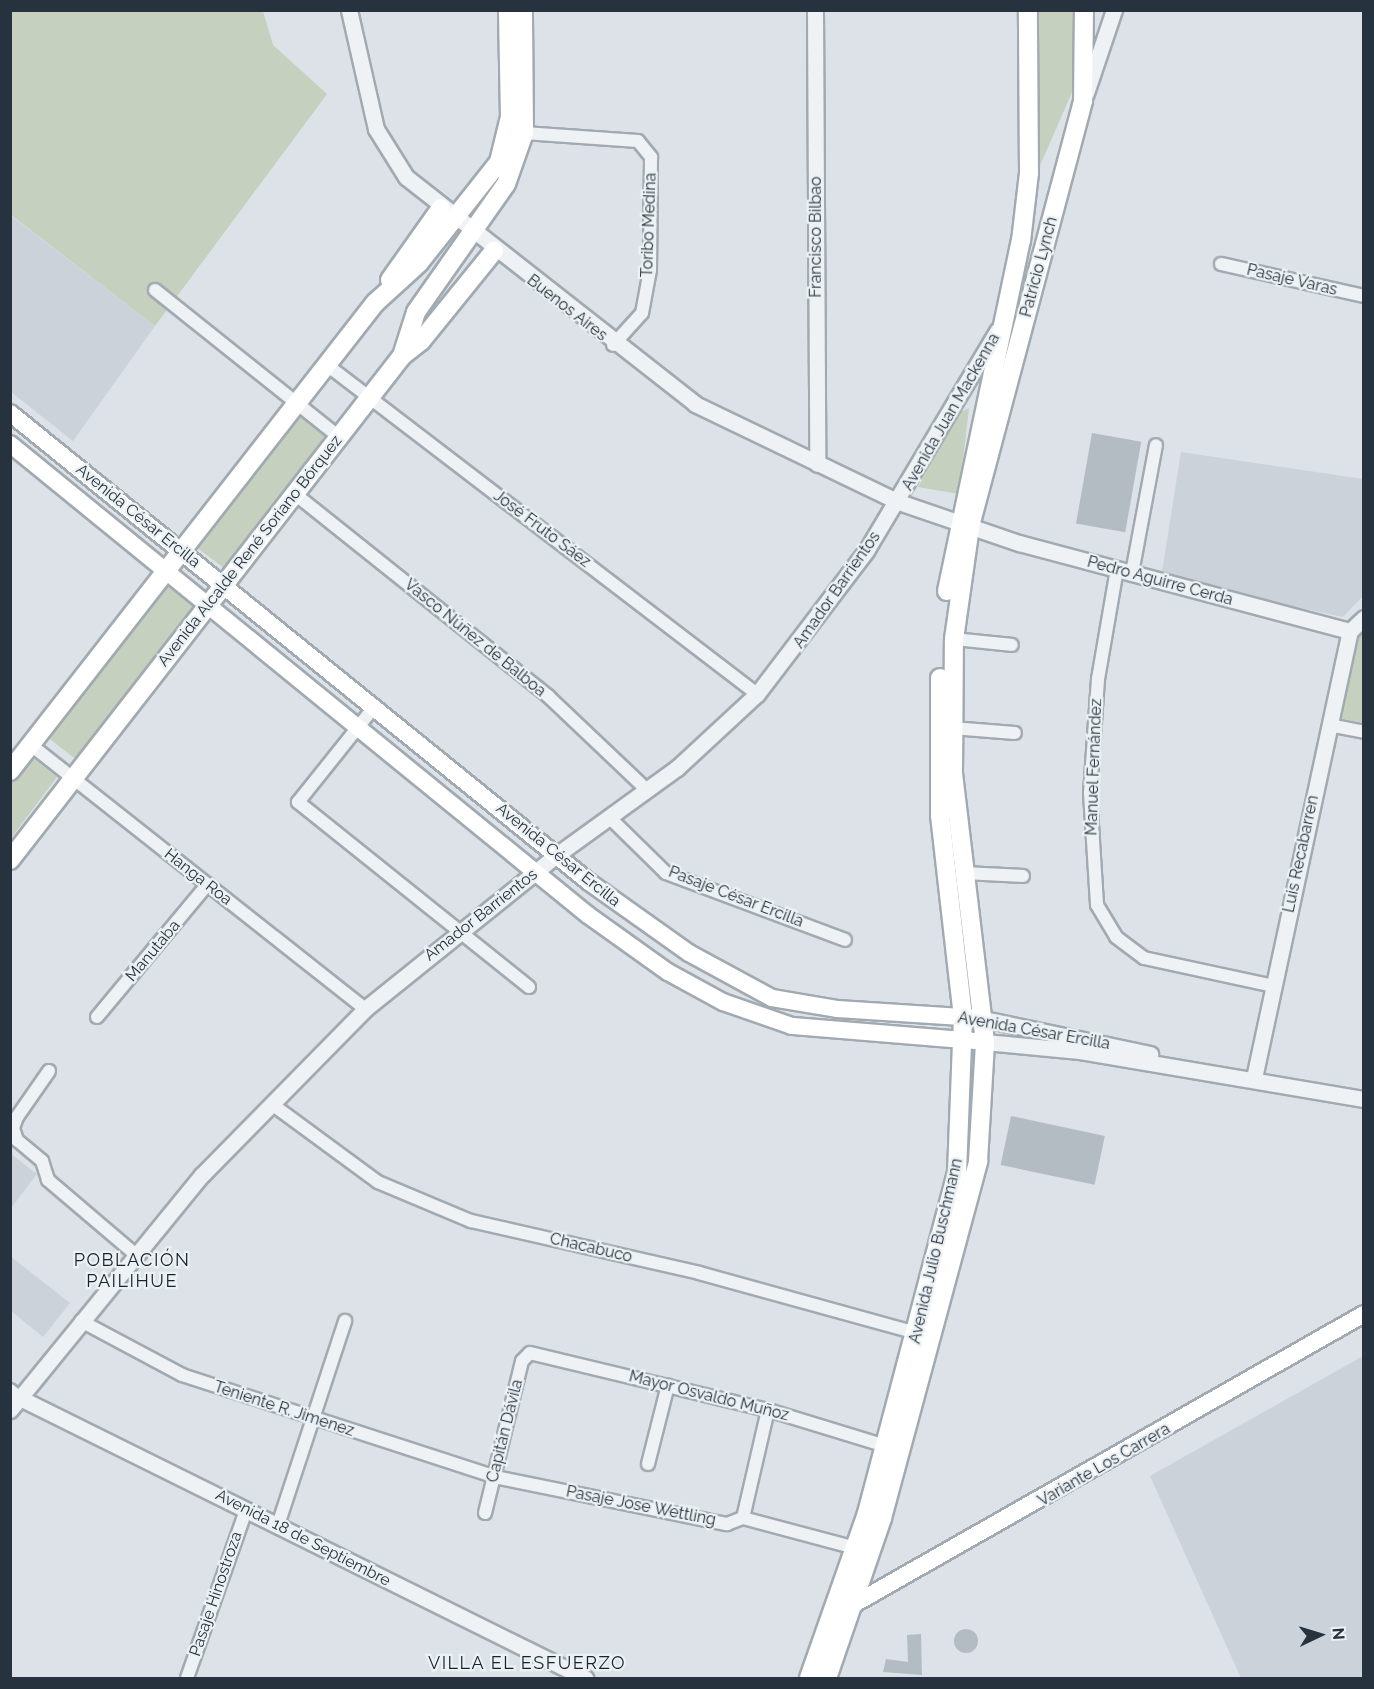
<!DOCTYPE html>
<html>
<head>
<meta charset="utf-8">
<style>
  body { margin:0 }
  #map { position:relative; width:1374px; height:1689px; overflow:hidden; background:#dce2e7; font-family:Raleway,sans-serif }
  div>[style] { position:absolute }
  .built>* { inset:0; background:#cbd2d9 }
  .green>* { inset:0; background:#c5d1be; transform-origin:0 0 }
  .building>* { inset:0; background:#b4bcc3; transform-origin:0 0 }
  .round { border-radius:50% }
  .roads { filter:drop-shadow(2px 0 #a2aab1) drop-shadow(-2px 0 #a2aab1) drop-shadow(0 2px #a2aab1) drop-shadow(0 -2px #a2aab1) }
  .minor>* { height:12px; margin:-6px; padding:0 6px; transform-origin:6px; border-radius:6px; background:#eff2f5 }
  .tertiary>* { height:15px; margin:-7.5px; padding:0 7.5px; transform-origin:7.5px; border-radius:7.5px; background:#eff2f5 }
  .secondary>* { height:16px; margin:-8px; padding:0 8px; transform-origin:8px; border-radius:8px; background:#fff }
  .primary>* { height:18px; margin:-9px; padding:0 9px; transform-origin:9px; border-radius:9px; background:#fff }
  span { translate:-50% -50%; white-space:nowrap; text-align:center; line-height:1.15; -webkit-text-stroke:4.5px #ecf1f4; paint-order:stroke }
  .street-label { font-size:16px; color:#26323d }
  .neighbourhood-label { font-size:18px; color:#19232e; letter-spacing:1.5px }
  .frame { position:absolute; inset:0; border:12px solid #26323d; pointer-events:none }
  .north { position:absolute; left:1290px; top:1605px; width:60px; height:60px; -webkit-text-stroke:4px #ecf1f4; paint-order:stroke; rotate:86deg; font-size:16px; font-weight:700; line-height:24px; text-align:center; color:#26323d }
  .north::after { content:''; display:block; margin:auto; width:21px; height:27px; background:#26323d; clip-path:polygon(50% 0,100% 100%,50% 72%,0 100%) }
</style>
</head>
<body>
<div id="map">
  <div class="built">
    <div style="clip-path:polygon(10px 215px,155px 326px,73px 441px,11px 392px)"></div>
    <div style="clip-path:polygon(1181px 452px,1363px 479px,1363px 596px,1343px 617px,1161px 578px)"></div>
    <div style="clip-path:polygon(11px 1154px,37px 1174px,11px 1208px)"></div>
    <div style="clip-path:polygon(10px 1256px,70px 1303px,43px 1337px,11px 1311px)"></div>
    <div style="clip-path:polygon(1363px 1356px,1363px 1678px,1241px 1678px,1150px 1476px)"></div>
  </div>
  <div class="green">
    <div style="clip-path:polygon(10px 11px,263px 11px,273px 45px,327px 94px,155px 326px,11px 215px)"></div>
    <div style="clip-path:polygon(1033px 11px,1080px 11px,1080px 74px,1035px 177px)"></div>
    <div style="clip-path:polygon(969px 408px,959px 494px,918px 487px,956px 414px)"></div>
    <div style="left:301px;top:412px;width:36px;height:171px;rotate:37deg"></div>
    <div style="left:165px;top:579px;width:41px;height:197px;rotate:38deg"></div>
    <div style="clip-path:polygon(1363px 625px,1363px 723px,1334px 717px,1353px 635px)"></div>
    <div style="clip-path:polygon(30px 756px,57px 777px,11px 838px,10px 781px)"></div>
  </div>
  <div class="building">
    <div style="left:1092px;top:433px;width:50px;height:92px;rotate:10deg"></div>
    <div style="left:1011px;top:1116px;width:96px;height:50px;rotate:12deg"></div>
    <div class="round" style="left:954px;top:1629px;width:24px;height:24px"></div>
    <div style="clip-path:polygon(921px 1634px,922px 1675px,883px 1672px,886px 1659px,908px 1662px,907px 1635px)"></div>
  </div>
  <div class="roads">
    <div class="minor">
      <div style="left:524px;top:133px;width:114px;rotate:4deg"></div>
      <div style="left:638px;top:141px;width:21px;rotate:51deg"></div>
      <div style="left:651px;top:157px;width:113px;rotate:90.5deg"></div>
      <div style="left:650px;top:270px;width:44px;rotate:100.5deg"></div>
      <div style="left:642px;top:313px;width:43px;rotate:132.2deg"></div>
      <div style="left:1221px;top:264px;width:147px;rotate:12.6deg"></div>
      <div style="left:155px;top:290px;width:236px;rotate:38.6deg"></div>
      <div style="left:327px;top:365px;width:541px;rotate:37.42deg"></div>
      <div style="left:295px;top:494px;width:325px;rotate:38.6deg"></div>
      <div style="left:549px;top:697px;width:135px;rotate:43.5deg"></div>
      <div style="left:1117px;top:569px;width:112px;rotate:99.8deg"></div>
      <div style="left:1098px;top:679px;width:114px;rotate:94deg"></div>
      <div style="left:1090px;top:793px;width:112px;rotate:86.4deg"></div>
      <div style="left:1097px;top:905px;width:37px;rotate:59deg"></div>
      <div style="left:1116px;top:937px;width:35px;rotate:37deg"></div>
      <div style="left:1144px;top:958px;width:132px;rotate:12.2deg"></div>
      <div style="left:1132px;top:573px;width:130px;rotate:-79.4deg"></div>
      <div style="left:954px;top:639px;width:58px;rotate:5.9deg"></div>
      <div style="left:375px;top:706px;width:123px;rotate:128.7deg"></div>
      <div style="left:298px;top:802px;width:296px;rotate:38.7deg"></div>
      <div style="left:1329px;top:725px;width:36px;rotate:11deg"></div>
      <div style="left:952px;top:728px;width:63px;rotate:4.5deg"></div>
      <div style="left:31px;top:745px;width:426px;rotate:38.3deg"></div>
      <div style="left:609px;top:817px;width:80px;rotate:44.5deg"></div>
      <div style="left:666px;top:873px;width:191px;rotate:20.5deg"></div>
      <div style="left:965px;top:873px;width:58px;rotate:3deg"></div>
      <div style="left:97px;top:1017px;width:173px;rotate:-50.2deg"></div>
      <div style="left:49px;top:1071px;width:56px;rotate:124.8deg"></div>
      <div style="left:17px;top:1117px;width:12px;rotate:110deg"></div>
      <div style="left:13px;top:1128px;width:13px;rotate:72deg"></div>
      <div style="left:17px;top:1140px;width:33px;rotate:40deg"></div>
      <div style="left:42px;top:1161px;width:20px;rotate:72deg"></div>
      <div style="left:48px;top:1180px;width:114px;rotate:40.4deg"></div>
      <div style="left:273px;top:1105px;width:130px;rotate:36.3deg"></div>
      <div style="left:378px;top:1182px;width:101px;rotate:22.8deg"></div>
      <div style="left:471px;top:1221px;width:234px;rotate:12.8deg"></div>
      <div style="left:699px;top:1273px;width:230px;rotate:15.4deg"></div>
      <div style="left:81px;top:1321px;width:115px;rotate:28.1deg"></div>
      <div style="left:182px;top:1375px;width:329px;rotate:18deg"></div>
      <div style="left:495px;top:1477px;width:237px;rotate:11.5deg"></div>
      <div style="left:727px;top:1524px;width:17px;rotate:-21deg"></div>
      <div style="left:743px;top:1518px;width:117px;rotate:14.9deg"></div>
      <div style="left:10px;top:1390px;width:13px;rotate:39deg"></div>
      <div style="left:648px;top:1464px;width:81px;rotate:-75.8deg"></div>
      <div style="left:485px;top:1513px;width:156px;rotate:-76.3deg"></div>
      <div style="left:522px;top:1361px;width:11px;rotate:-45deg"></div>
      <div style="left:530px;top:1353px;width:245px;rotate:13.5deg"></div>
      <div style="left:768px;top:1410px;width:123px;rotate:17deg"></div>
      <div style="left:743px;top:1518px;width:111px;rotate:-77deg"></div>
      <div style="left:278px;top:1525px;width:215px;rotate:-71.8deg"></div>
      <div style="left:187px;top:1678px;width:178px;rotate:-70.6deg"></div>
    </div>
    <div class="tertiary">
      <div style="left:349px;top:10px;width:122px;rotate:77.2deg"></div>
      <div style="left:376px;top:129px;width:57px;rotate:58deg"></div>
      <div style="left:406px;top:177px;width:367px;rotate:38.1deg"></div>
      <div style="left:695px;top:404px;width:226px;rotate:25.7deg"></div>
      <div style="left:899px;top:502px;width:127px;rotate:18.9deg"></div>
      <div style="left:1019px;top:543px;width:342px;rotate:14.9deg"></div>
      <div style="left:815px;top:10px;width:454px;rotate:89.7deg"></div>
      <div style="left:1086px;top:93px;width:88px;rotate:-71.4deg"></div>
      <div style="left:1350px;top:631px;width:19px;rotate:-43deg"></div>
      <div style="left:984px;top:1019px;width:170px;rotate:11.9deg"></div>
      <div style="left:985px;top:1042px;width:95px;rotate:5.4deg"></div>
      <div style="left:1080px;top:1051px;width:288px;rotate:9.6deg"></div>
      <div style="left:1254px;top:1078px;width:457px;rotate:-77.9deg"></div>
      <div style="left:20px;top:1398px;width:631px;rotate:26.36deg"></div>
      <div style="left:10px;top:1410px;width:303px;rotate:-50.8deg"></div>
      <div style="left:202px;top:1175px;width:233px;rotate:-45.5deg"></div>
      <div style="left:365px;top:1009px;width:248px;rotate:-38.8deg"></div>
      <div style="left:558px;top:854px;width:147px;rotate:-35.9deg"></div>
      <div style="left:677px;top:768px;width:109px;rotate:-42.8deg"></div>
      <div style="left:757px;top:694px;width:180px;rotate:-52.7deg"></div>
      <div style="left:866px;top:551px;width:257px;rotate:-59.2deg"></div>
    </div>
    <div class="secondary">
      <div style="left:10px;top:413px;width:745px;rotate:39.01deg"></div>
      <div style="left:589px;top:882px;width:123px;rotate:35.4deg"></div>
      <div style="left:689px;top:953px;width:94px;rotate:28.5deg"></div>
      <div style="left:772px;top:998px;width:67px;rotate:9.5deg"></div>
      <div style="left:838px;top:1009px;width:139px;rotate:3.7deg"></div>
      <div style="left:10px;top:444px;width:746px;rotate:39.18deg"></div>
      <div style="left:588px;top:915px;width:98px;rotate:35.5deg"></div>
      <div style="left:668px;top:972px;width:63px;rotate:28.6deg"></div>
      <div style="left:723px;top:1002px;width:73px;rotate:19.2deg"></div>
      <div style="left:792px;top:1026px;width:194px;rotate:4.7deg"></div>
      <div style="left:844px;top:1600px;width:12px;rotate:14deg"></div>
      <div style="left:856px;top:1603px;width:584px;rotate:-29.64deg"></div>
    </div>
    <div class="primary">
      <div style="left:390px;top:280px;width:88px;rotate:-54.7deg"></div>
      <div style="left:402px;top:356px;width:24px;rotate:-38deg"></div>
      <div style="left:421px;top:341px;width:116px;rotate:-51deg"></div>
      <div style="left:947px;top:591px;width:358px;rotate:-78.1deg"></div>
      <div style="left:1021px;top:241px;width:68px;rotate:-83.3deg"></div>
      <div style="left:1029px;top:173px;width:163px;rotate:-90.4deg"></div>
      <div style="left:10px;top:771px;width:594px;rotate:-52.05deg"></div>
      <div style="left:375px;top:303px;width:59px;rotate:-42.3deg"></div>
      <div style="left:419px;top:263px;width:129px;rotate:-51.6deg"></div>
      <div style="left:499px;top:162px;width:46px;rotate:-76.3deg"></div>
      <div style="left:510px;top:117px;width:107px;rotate:-91.1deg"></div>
      <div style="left:10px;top:860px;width:638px;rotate:-52.13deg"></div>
      <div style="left:402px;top:356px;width:46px;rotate:-72.3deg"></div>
      <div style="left:416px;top:312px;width:156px;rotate:-54.9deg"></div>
      <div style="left:506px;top:184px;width:54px;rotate:-70.6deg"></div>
      <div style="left:524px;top:133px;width:123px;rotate:-90.5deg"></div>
      <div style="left:809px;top:1678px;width:175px;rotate:-70.6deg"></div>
      <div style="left:867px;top:1513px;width:352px;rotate:-75.2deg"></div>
      <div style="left:957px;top:1173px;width:156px;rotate:-87.8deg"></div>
      <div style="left:963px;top:1017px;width:202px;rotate:-96.5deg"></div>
      <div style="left:940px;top:816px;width:138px;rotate:-90deg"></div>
      <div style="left:827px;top:1678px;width:169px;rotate:-71deg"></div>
      <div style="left:882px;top:1518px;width:370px;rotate:-74.9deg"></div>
      <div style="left:978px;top:1161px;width:119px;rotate:-86.6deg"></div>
      <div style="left:985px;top:1042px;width:271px;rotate:-96.8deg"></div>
      <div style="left:953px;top:773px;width:134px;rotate:-89.6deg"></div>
      <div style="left:954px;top:639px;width:114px;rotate:-81.9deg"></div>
      <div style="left:970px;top:526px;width:440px;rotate:-75.1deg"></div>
      <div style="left:1083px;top:101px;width:91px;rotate:-89.4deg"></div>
    </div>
  </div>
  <div class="street-label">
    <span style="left:649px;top:225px;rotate:-88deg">Toribo Medina</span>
    <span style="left:816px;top:237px;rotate:-90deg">Francisco Bilbao</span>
    <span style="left:1039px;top:267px;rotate:-75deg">Patricio Lynch</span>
    <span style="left:1292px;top:280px;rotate:13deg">Pasaje Varas</span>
    <span style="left:567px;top:308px;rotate:38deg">Buenos Aires</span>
    <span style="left:951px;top:412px;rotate:-60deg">Avenida Juan Mackenna</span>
    <span style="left:138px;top:516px;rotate:39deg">Avenida César Ercilla</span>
    <span style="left:542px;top:529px;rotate:37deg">José Fruto Sáez</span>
    <span style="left:250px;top:551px;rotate:-52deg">Avenida Alcalde René Soriano Bórquez</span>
    <span style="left:1160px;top:581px;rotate:15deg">Pedro Aguirre Cerda</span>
    <span style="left:837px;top:590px;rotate:-55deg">Amador Barrientos</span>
    <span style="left:475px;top:638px;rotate:39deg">Vasco Núñez de Balboa</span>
    <span style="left:1094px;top:767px;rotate:-88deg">Manuel Fernández</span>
    <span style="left:1301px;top:854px;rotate:-78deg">Luis Recabarren</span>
    <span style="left:558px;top:855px;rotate:39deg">Avenida César Ercilla</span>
    <span style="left:198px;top:877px;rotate:38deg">Hanga Roa</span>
    <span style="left:736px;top:897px;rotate:21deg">Pasaje César Ercilla</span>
    <span style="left:481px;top:915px;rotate:-38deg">Amador Barrientos</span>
    <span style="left:153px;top:951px;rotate:-50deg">Manutaba</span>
    <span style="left:1034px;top:1031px;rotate:10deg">Avenida César Ercilla</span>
    <span style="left:591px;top:1248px;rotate:13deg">Chacabuco</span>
    <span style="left:936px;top:1251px;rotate:-77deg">Avenida Julio Buschmann</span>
    <span style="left:709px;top:1396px;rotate:14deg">Mayor Osvaldo Muñoz</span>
    <span style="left:284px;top:1409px;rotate:18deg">Teniente R. Jimenez</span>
    <span style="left:505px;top:1431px;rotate:-76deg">Capitán Dávila</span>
    <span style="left:1104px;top:1465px;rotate:-30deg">Variante Los Carrera</span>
    <span style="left:641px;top:1506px;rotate:11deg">Pasaje Jose Wettling</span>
    <span style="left:303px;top:1538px;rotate:27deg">Avenida 18 de Septiembre</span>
    <span style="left:216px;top:1594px;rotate:-71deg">Pasaje Hinostroza</span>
  </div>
  <div class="neighbourhood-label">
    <span style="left:132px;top:1271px">POBLACIÓN<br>PAILIHUE</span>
    <span style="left:527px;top:1663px">VILLA EL ESFUERZO</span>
  </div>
  <div class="frame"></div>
  <div class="north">N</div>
</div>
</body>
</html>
